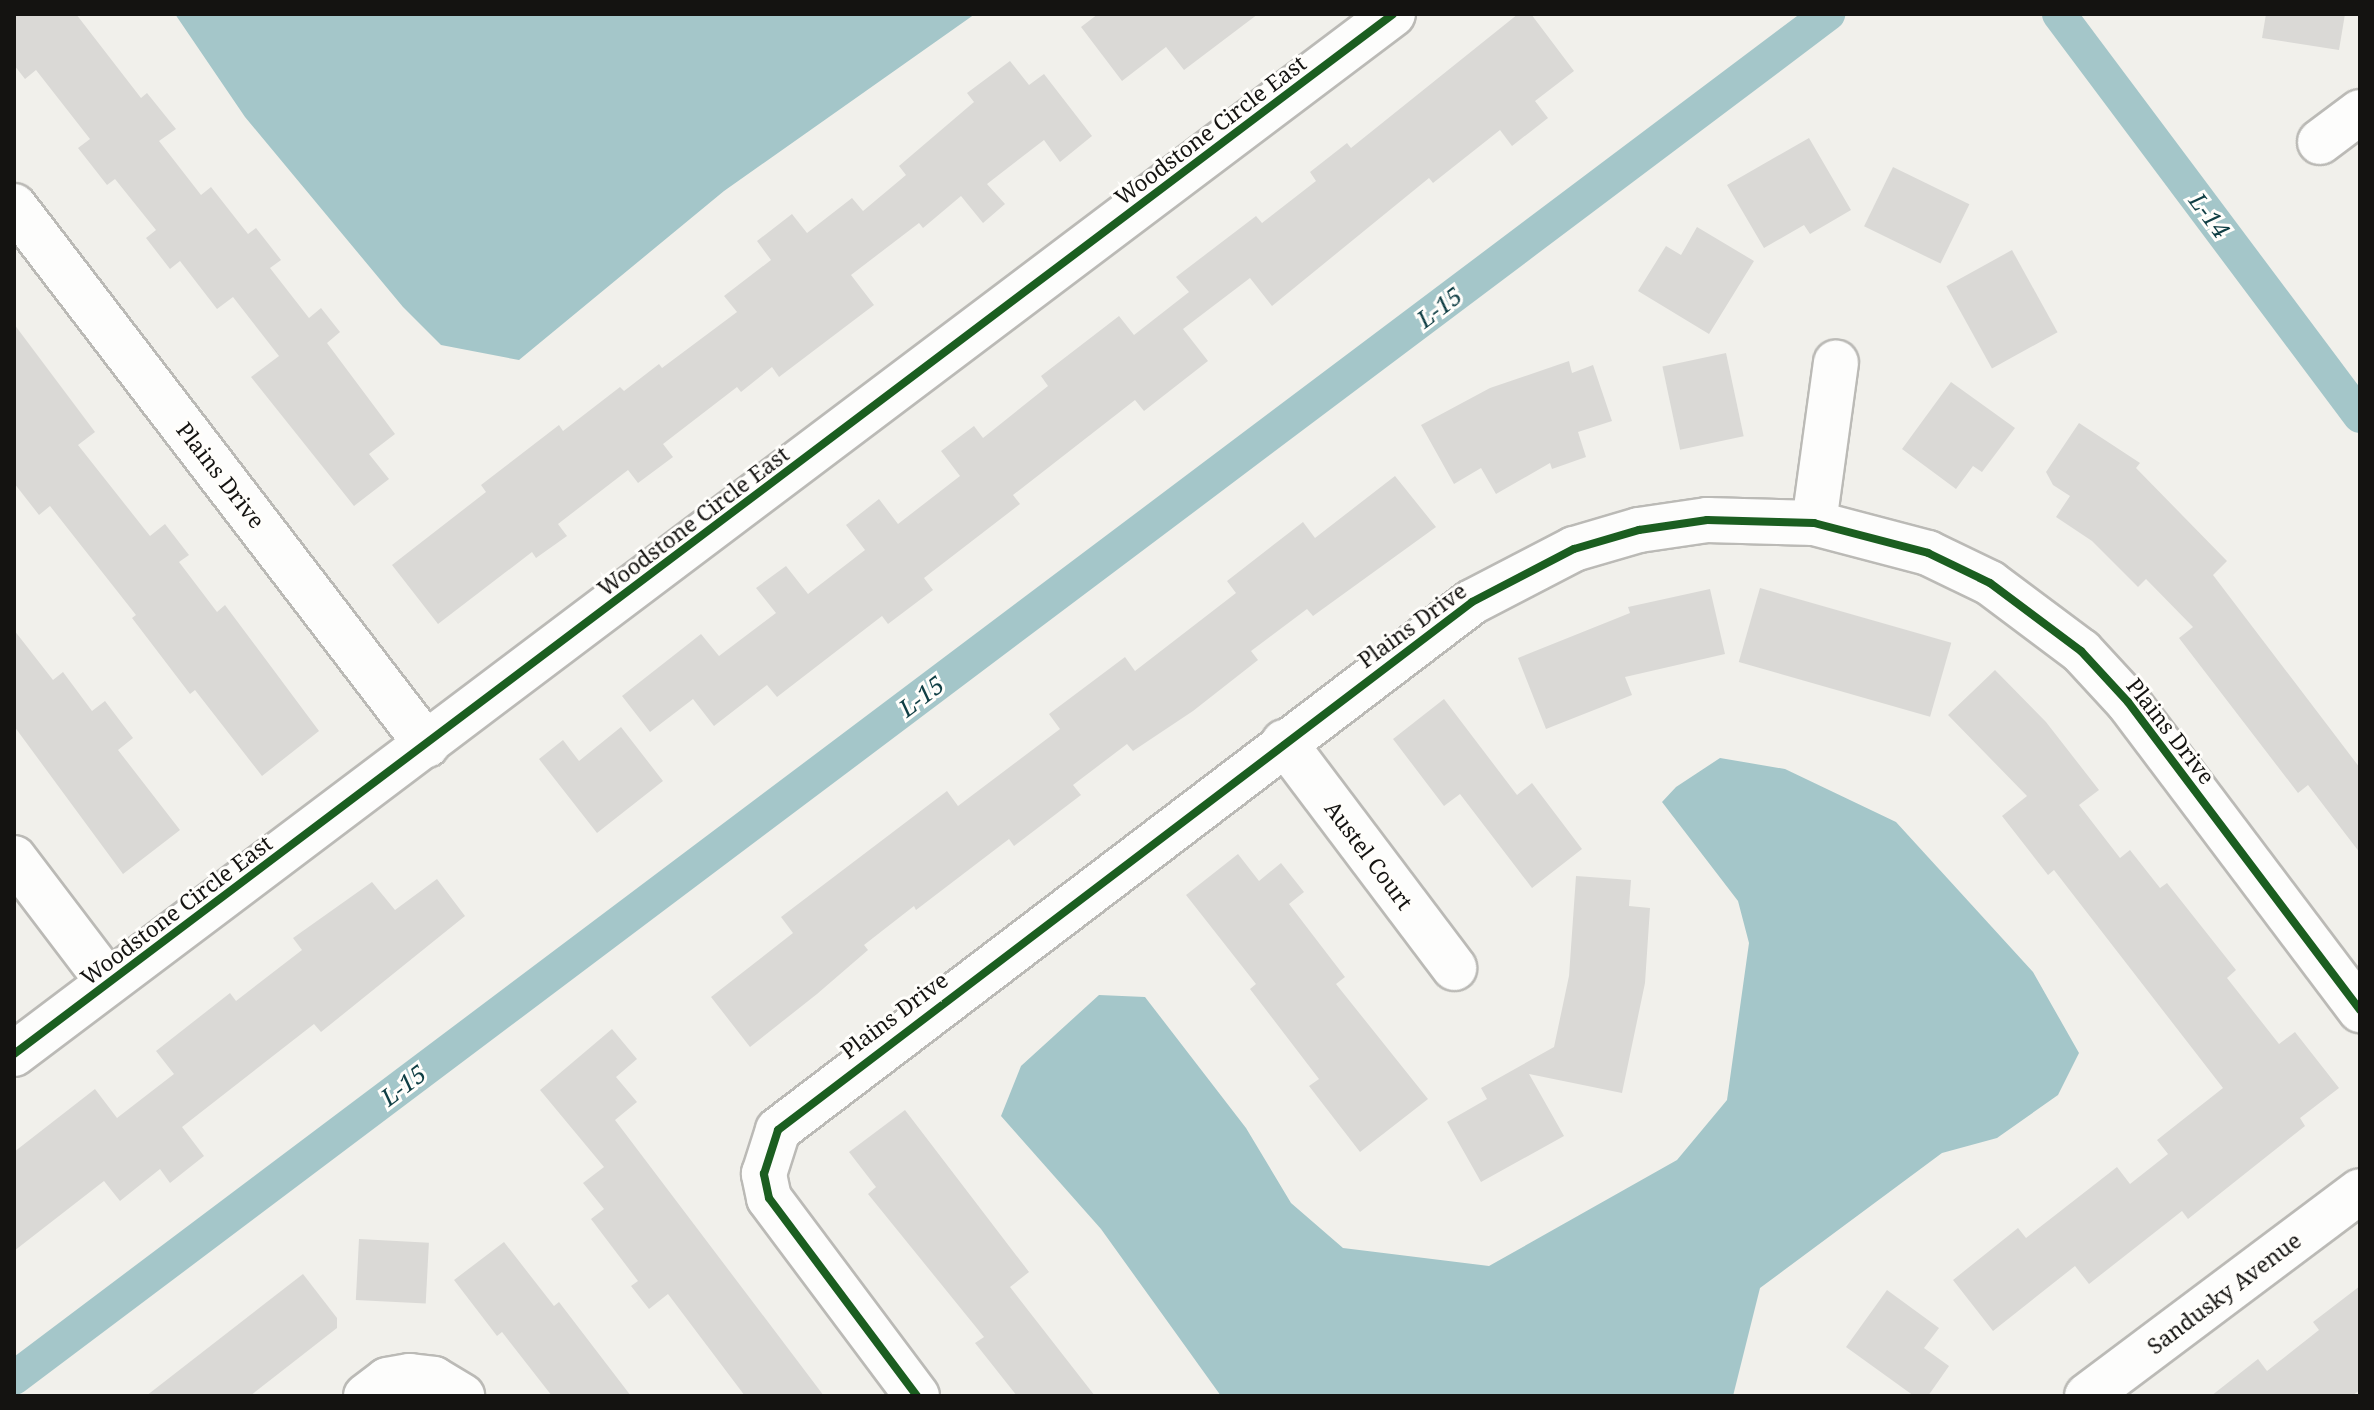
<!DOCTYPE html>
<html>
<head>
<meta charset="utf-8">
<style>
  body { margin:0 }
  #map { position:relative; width:2374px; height:1410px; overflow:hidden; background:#f1f0eb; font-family:"Noto Serif",serif }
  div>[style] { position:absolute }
  .water>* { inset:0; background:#a4c6c9 }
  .canal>* { height:34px; margin:-17px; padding:0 17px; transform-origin:17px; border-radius:17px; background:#a4c6c9 }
  .building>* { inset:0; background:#dad9d6; transform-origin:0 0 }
  .roads { filter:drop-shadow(2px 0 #bbbab6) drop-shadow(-2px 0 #bbbab6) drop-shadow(0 2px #bbbab6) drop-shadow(0 -2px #bbbab6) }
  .minor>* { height:44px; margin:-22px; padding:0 22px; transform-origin:22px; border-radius:22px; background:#fdfdfc }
  .cycleway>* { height:8px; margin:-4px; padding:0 4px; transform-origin:4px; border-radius:4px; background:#1b5e20 }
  span { translate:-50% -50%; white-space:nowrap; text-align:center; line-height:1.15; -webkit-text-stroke:6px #fffefb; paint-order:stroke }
  .street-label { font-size:22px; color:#141311 }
  .water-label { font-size:24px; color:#0f3e44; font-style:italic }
  .frame { position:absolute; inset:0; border:16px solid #141311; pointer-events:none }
</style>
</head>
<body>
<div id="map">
  <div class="water">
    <div style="clip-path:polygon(175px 14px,975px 14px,724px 191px,519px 360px,441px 345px,403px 307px,245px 117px)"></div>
    <div style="clip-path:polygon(1720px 758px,1785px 769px,1896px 822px,2033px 972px,2079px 1053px,2058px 1095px,1997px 1138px,1942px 1153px,1760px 1288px,1733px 1396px,1221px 1396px,1101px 1229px,1001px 1116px,1021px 1066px,1099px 995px,1145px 997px,1246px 1128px,1291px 1203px,1343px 1248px,1489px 1266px,1677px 1160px,1727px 1100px,1749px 943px,1738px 901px,1662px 802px,1676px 787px)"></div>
  </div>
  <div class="canal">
    <div style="left:2059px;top:14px;width:502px;rotate:53.18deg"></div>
    <div style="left:14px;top:1378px;width:2270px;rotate:-36.94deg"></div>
  </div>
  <div class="building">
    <div style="clip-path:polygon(14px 14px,76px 14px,141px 98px,147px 93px,176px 129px,159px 141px,201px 195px,211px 187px,248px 234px,256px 228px,281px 260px,270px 268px,309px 318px,321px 308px,340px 332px,327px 343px,395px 434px,369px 454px,389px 479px,354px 506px,251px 377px,279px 356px,233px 297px,217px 309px,180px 261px,170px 269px,146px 238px,156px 230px,115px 179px,107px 185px,78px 148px,90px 139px,36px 70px,25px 79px,14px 65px)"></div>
    <div style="clip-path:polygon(1098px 14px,1258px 14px,1184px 70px,1166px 47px,1122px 81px,1081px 27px)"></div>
    <div style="clip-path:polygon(1518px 14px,1531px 14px,1574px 71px,1535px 101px,1548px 118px,1512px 146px,1500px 130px,1433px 183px,1429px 178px,1272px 306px,1250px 278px,1183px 329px,1208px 361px,1144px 411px,1135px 400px,1013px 495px,1020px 504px,924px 578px,933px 590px,888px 624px,882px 616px,777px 697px,767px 685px,714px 726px,693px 699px,650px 732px,622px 696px,701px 634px,719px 656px,776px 613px,756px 588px,786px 566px,808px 594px,865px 550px,846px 525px,879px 499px,898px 524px,960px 476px,941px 451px,974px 426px,983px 438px,1048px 386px,1041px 376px,1119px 316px,1134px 335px,1189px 292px,1176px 277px,1256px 216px,1262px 223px,1316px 181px,1310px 172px,1347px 143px,1351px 148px)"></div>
    <div style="clip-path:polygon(2266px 14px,2345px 14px,2339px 50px,2262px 38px)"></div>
    <div style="clip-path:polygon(1010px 61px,1029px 85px,1044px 74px,1092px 136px,1060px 162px,1044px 140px,987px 184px,1005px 204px,983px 223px,961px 196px,923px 228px,919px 223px,851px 275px,874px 305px,779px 377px,772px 367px,741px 392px,737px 387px,663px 444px,673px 457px,638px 483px,628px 470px,558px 524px,567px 536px,536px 558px,532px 552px,438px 624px,392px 565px,486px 492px,481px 485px,559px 425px,563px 431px,620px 387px,624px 391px,659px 364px,662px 368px,737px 312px,724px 296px,771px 260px,757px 241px,792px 214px,807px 233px,852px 198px,863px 211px,906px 175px,899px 166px,974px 102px,967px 93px)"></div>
    <div style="clip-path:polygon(1809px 138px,1851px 210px,1810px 234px,1804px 225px,1764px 248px,1727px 185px)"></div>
    <div style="left:1893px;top:167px;width:85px;height:66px;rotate:26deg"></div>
    <div style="clip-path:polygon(1697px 227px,1754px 261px,1709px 334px,1638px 291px,1666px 246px,1681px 255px)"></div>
    <div style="left:2012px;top:250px;width:94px;height:75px;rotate:61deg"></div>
    <div style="clip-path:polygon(14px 324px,95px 432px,78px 445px,150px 536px,165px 524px,189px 555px,179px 562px,217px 612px,225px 605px,319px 731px,262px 776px,195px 690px,190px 694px,132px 618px,136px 615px,50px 506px,39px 515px,14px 483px)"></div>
    <div style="left:1726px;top:353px;width:85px;height:65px;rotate:78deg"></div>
    <div style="clip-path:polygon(1569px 361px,1572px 373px,1593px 365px,1612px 421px,1578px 432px,1586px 457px,1552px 469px,1550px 463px,1496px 494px,1481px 468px,1454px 484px,1421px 425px,1490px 388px)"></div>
    <div style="clip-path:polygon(1951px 382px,2015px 428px,1982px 472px,1973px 466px,1956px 489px,1902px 449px)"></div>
    <div style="clip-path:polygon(2079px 423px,2140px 463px,2136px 468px,2227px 561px,2213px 575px,2360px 768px,2360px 853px,2308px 785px,2298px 793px,2179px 638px,2193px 627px,2146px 579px,2138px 587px,2092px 541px,2056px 517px,2070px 496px,2053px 485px,2046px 472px)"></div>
    <div style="clip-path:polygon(1395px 476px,1436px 527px,1313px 616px,1307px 609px,1251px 651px,1258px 660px,1193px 711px,1133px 751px,1127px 744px,1073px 785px,1081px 795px,1014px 846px,1009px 839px,916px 910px,914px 906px,864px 945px,868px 950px,817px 994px,750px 1047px,711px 997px,793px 933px,781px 917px,947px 791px,958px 806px,1060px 729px,1049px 714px,1125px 657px,1135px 671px,1236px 593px,1227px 581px,1303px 522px,1315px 538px)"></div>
    <div style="left:1760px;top:588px;width:199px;height:77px;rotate:16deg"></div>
    <div style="clip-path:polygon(1710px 589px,1725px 654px,1625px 677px,1632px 695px,1546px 729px,1518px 658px,1630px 613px,1628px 607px)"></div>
    <div style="clip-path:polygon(14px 630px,53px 680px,63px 672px,92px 711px,105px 701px,133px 738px,118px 750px,180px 830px,123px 874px,14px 726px)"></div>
    <div style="clip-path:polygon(1995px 670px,2046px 722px,2099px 790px,2079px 805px,2120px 858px,2130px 850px,2160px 888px,2167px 883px,2236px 970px,2227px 978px,2279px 1044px,2295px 1032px,2339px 1088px,2300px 1118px,2305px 1126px,2188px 1219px,2182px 1211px,2089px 1284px,2075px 1266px,1993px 1331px,1953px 1280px,2018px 1228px,2026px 1238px,2117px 1167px,2130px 1184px,2168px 1154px,2157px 1140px,2223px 1088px,2054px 870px,2048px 875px,2002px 816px,2027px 796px,1948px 715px)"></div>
    <div style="clip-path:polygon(1444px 699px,1517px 795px,1532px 783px,1582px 849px,1532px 888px,1460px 794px,1444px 806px,1393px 739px)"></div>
    <div style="clip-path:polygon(621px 727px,663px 781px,597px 833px,539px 759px,563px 740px,579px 761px)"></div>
    <div style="clip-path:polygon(1238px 854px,1259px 881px,1281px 863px,1304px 892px,1289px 904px,1345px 977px,1336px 984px,1428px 1099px,1360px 1152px,1309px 1086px,1319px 1079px,1250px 989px,1256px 984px,1186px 895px)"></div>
    <div style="clip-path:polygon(1576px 876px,1631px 880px,1629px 906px,1650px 908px,1645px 983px,1622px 1093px,1529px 1074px,1564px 1136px,1481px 1182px,1447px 1122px,1487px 1099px,1481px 1088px,1554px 1047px,1569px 976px)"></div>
    <div style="clip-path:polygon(437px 879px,465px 916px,321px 1032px,314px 1024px,182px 1127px,204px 1156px,170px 1183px,160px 1169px,120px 1201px,104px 1181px,14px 1251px,14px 1152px,95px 1089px,117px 1118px,174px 1074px,156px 1051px,230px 993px,236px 1001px,302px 950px,293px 938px,372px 882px,395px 910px)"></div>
    <div style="clip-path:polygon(612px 1029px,637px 1059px,616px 1077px,637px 1102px,615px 1120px,824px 1396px,745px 1396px,668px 1294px,649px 1309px,631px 1286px,638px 1281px,591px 1219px,604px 1209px,583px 1183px,604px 1167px,540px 1090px)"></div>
    <div style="clip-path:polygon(905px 1110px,1029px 1272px,1010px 1287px,1095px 1396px,1017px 1396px,975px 1343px,984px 1337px,868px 1194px,876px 1187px,849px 1152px)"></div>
    <div style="left:359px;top:1239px;width:70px;height:61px;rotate:3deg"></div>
    <div style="clip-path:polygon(504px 1242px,554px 1306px,559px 1302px,631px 1396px,552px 1396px,502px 1332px,497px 1336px,454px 1280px)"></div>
    <div style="clip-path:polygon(303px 1274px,337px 1318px,337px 1328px,250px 1396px,146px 1396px)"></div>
    <div style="clip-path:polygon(2360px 1286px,2360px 1390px,2352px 1396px,2211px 1396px,2258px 1359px,2267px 1371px,2319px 1330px,2313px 1322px)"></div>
    <div style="clip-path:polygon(1887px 1290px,1939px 1328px,1924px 1348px,1949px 1366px,1928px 1396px,1914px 1396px,1846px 1347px)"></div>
  </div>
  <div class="roads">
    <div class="minor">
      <div style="left:2320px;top:142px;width:50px;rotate:-36.9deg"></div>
      <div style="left:14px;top:206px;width:679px;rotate:52.54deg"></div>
      <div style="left:1814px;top:523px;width:162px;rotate:-82.2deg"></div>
      <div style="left:1284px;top:742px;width:283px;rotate:53deg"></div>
      <div style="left:14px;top:858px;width:156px;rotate:52.8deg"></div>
      <div style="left:14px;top:1054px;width:1727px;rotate:-37.02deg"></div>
      <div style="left:366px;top:1396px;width:26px;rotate:-37deg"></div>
      <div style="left:387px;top:1380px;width:23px;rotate:-10deg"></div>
      <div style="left:410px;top:1376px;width:24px;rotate:7deg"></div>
      <div style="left:434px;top:1379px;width:33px;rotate:31deg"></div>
      <div style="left:917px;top:1396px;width:247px;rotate:-126.8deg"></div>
      <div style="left:769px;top:1198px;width:25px;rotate:-102deg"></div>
      <div style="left:764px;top:1174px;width:46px;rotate:-72.3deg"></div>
      <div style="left:778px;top:1130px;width:872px;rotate:-37.26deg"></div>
      <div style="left:1472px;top:602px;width:115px;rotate:-27.5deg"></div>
      <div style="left:1574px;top:549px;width:68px;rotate:-16.3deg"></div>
      <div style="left:1639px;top:530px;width:69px;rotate:-8.4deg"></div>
      <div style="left:1707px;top:520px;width:107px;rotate:1.6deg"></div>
      <div style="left:1814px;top:523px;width:118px;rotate:14.7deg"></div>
      <div style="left:1928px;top:553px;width:69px;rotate:25.8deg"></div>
      <div style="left:1990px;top:583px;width:114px;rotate:36.8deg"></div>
      <div style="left:2081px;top:651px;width:69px;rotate:47.3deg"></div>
      <div style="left:2128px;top:702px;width:386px;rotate:53deg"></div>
      <div style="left:2087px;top:1396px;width:341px;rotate:-36.9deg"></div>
    </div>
  </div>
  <div class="cycleway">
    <div style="left:14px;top:1054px;width:1727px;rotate:-37.02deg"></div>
    <div style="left:917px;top:1396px;width:247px;rotate:-126.8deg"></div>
    <div style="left:769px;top:1198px;width:25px;rotate:-102deg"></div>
    <div style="left:764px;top:1174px;width:46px;rotate:-72.3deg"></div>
    <div style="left:778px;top:1130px;width:872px;rotate:-37.26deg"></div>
    <div style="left:1472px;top:602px;width:115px;rotate:-27.5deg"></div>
    <div style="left:1574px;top:549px;width:68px;rotate:-16.3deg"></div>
    <div style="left:1639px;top:530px;width:69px;rotate:-8.4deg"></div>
    <div style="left:1707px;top:520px;width:107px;rotate:1.6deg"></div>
    <div style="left:1814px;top:523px;width:118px;rotate:14.7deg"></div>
    <div style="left:1928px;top:553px;width:69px;rotate:25.8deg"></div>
    <div style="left:1990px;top:583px;width:114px;rotate:36.8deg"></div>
    <div style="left:2081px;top:651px;width:69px;rotate:47.3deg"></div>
    <div style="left:2128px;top:702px;width:386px;rotate:53deg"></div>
  </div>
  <div class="street-label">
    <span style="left:1210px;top:130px;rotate:-37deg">Woodstone Circle East</span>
    <span style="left:221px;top:475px;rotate:52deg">Plains Drive</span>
    <span style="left:693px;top:521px;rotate:-37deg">Woodstone Circle East</span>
    <span style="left:1412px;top:625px;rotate:-36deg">Plains Drive</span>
    <span style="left:2171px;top:731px;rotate:52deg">Plains Drive</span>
    <span style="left:1369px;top:855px;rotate:53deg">Austel Court</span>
    <span style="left:176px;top:910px;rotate:-37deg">Woodstone Circle East</span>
    <span style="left:894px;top:1015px;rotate:-37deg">Plains Drive</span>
    <span style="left:2224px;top:1293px;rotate:-37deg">Sandusky Avenue</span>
  </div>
  <div class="water-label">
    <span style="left:2210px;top:215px;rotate:53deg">L-14</span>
    <span style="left:1439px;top:307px;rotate:-37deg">L-15</span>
    <span style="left:921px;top:696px;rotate:-37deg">L-15</span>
    <span style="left:403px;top:1085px;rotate:-37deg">L-15</span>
  </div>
  <div class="frame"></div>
</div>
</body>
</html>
